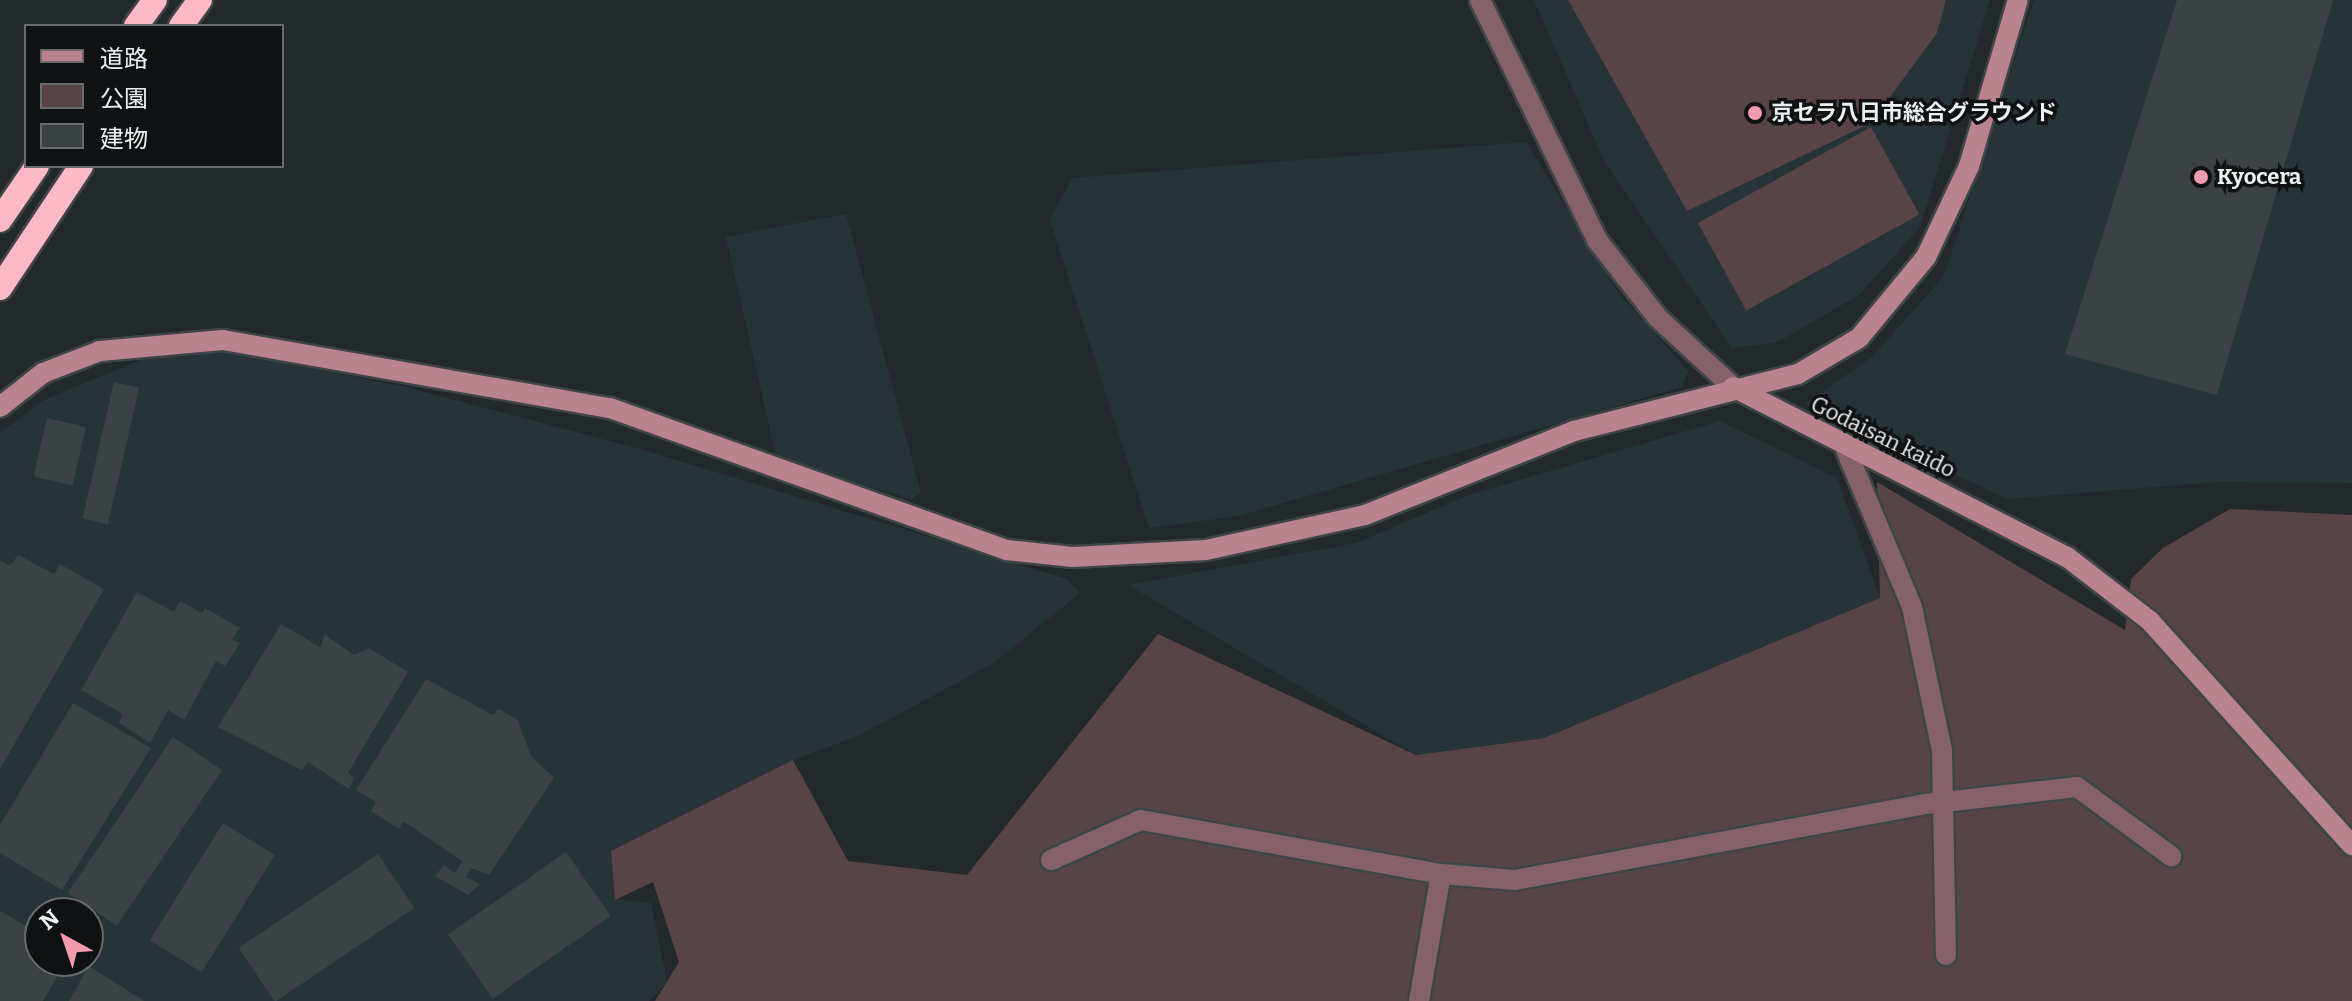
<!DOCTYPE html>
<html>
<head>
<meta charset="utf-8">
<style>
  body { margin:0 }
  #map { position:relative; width:2352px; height:1001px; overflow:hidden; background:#23292a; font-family:Bitter,"Noto Sans JP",serif }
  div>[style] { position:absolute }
  .built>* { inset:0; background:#273337 }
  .green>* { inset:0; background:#564447; transform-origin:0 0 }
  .building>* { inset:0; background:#3c4244; transform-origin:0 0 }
  .roads { filter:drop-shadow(2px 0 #3f4546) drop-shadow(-2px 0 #3f4546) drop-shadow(0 2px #3f4546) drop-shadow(0 -2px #3f4546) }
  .street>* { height:20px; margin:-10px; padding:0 10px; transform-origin:10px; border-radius:10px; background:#85626a }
  .secondary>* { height:20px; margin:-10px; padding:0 10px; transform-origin:10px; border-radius:10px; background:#b9838f }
  .highway>* { height:24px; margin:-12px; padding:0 12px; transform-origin:12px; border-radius:12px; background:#fdb9c8 }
  .dots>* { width:22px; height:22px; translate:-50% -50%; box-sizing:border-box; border:4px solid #0f1112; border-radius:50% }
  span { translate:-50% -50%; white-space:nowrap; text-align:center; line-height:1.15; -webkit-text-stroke:7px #0f1112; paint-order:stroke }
  .poi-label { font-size:22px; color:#edf0f1; font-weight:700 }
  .left { translate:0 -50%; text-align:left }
  .street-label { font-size:22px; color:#edf0f1 }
  .legend { position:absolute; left:24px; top:24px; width:260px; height:144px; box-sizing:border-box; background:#0f1112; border:2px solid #686a6b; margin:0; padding:10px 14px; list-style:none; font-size:24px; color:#edf0f1 }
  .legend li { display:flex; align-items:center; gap:16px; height:40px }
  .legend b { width:40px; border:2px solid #686a6b }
  .north { position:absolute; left:24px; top:897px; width:80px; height:80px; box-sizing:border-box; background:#0f1112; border:2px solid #686a6b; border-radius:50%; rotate:320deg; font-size:22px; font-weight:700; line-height:32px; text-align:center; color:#edf0f1 }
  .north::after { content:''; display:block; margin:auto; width:28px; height:36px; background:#f29aaf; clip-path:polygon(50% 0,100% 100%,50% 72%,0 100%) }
</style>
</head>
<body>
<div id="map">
  <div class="built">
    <div style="clip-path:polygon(1534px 0,1990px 0,1920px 227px,1859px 295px,1778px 342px,1732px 348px,1604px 161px)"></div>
    <div style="clip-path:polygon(2034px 0,2352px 0,2352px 483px,2215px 482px,2007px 499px,1805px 404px,1872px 357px,1944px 276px)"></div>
    <div style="clip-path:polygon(1526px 142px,1620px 295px,1688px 371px,1682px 387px,1238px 516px,1149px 528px,1050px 220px,1072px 178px)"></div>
    <div style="clip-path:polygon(846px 214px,921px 493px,912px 499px,777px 460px,726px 237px)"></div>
    <div style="clip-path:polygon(evenodd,218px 350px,402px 386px,640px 449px,1067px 579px,1080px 593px,994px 663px,858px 736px,793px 760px,616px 900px,651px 903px,667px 982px,649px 1001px,0 1001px,0 433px,44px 400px,150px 356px,218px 350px,40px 913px,88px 913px,88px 961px,40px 961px,40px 913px)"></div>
    <div style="clip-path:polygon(1720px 421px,1837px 478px,1880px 598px,1544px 738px,1416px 755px,1128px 585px,1356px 543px,1469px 495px)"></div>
  </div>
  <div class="green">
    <div style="clip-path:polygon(1568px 0,1946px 0,1937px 33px,1871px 123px,1687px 211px)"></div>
    <div style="left:1871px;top:127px;width:100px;height:198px;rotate:61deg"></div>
    <div style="clip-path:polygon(1877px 482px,2125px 630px,2131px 579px,2163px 548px,2230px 509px,2352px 515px,2352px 1001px,655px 1001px,679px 962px,653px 882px,615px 900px,611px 851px,793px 760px,848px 861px,967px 875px,1158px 634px,1416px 755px,1544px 738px,1880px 598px)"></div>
  </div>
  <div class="building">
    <div style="clip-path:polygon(2177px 0,2333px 0,2217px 395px,2065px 354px)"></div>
    <div style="left:114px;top:382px;width:26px;height:140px;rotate:13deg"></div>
    <div style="left:47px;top:418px;width:40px;height:60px;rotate:13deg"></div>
    <div style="clip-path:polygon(18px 555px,54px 574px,60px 564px,104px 589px,0 769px,0 560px,10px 566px)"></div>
    <div style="clip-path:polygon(137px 592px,174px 612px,180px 601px,202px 613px,205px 608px,240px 628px,232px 639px,240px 643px,225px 666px,216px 661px,184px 720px,168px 710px,150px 743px,119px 723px,123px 714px,81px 690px)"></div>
    <div style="clip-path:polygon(281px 624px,320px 647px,325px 635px,354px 655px,369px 648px,408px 672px,348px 773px,354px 778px,349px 789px,308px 762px,302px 770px,218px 727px)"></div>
    <div style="clip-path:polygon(426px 679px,493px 715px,498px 709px,517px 719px,531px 756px,554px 778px,489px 875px,471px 868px,466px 877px,480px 884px,468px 895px,435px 876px,444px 865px,455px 873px,462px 861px,403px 821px,399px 829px,371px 811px,376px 802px,356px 790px)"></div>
    <div style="clip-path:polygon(73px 703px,151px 748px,62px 890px,0 853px,0 825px)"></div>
    <div style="left:173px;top:737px;width:59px;height:188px;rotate:34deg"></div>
    <div style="left:223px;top:823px;width:61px;height:138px;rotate:32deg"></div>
    <div style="left:566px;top:852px;width:78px;height:144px;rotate:55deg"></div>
    <div style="left:378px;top:854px;width:65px;height:168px;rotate:56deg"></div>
    <div style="clip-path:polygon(0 911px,40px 934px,40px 961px,66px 961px,43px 1001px,0 1001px)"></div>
    <div style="clip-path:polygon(89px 966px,144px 1001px,69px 1001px)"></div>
  </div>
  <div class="roads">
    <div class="street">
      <div style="left:1480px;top:0;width:267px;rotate:64deg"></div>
      <div style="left:1597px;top:240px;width:99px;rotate:52deg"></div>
      <div style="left:1658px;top:318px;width:102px;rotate:42.6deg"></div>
      <div style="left:1846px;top:450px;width:170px;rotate:67.2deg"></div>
      <div style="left:1912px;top:607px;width:147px;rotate:78.2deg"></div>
      <div style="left:1942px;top:751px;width:204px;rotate:88.9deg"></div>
      <div style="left:1051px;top:860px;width:98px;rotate:-24deg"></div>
      <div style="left:1141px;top:820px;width:305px;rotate:10.2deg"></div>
      <div style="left:1441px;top:874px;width:74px;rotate:4.6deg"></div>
      <div style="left:1515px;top:880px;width:418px;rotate:-10.5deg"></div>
      <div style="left:1926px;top:804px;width:152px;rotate:-6.4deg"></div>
      <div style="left:2077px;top:787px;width:117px;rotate:36.3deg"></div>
      <div style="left:1419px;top:1001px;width:129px;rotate:-80.2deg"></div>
    </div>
    <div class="secondary">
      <div style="left:1733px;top:387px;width:375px;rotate:27deg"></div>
      <div style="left:2067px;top:557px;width:105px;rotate:37.6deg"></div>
      <div style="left:2150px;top:621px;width:302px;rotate:48deg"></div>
      <div style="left:0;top:407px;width:55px;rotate:-38.3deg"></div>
      <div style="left:43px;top:373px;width:61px;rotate:-21.1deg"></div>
      <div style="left:100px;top:351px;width:123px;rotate:-5.1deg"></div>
      <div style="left:223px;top:340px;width:393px;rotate:10deg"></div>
      <div style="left:610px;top:408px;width:422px;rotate:19.7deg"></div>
      <div style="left:1007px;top:550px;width:66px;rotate:6.1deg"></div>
      <div style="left:1073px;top:557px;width:133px;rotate:-3deg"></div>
      <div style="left:1206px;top:550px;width:163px;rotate:-12.4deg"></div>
      <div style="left:1365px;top:515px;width:225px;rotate:-21.9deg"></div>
      <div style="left:1574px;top:431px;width:231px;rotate:-14.3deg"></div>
      <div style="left:1798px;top:374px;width:71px;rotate:-30.5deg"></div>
      <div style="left:1859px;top:338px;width:105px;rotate:-50.4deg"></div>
      <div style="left:1926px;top:257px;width:101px;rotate:-64.7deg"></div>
      <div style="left:1969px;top:166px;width:173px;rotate:-73.6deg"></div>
    </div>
    <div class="highway">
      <div style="left:136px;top:26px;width:32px;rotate:-54deg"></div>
      <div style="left:181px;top:26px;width:32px;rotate:-54deg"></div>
      <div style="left:0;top:220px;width:65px;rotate:-55.6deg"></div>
      <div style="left:0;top:288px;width:146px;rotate:-56.4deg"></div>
    </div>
  </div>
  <div class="dots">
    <div style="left:1755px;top:113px;background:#f29aaf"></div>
    <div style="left:2201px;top:177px;background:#f29aaf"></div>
  </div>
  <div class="poi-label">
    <span class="left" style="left:1771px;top:113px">京セラ八日市総合グラウンド</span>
    <span class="left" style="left:2217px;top:177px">Kyocera</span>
  </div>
  <div class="street-label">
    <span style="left:1883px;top:437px;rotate:26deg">Godaisan kaido</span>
  </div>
  <ul class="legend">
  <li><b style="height:10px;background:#b9838f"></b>道路</li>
  <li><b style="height:22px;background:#564447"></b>公園</li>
  <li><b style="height:22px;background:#3c4244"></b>建物</li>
  </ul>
  <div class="north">N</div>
</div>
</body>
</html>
